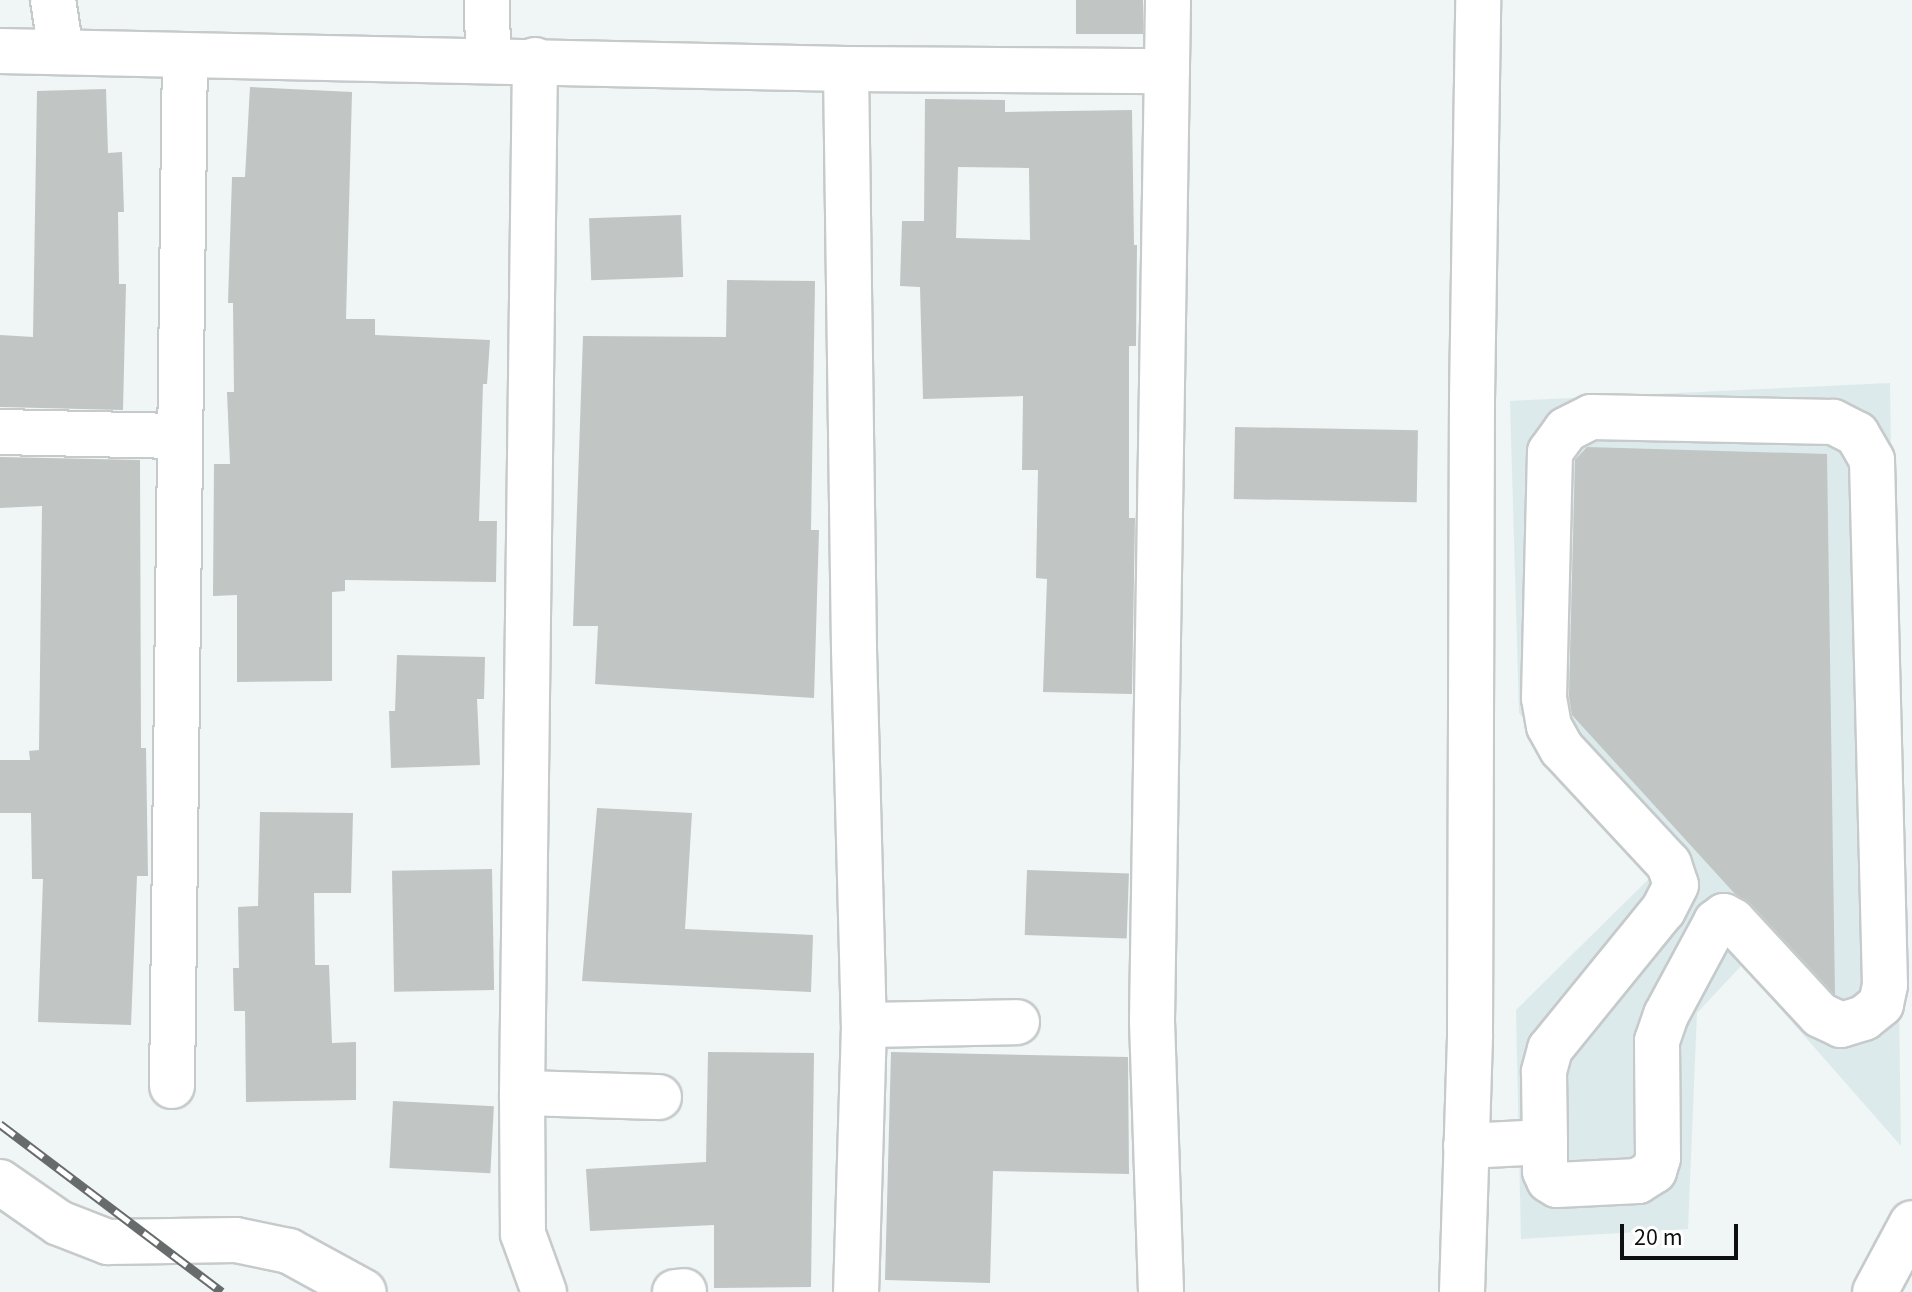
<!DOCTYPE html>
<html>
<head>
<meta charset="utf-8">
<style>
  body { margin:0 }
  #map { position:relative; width:1912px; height:1292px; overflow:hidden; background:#f0f5f5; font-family:"Source Sans 3",sans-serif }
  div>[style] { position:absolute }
  .built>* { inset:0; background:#dceaeb }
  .building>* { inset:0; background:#c1c5c4; transform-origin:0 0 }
  .roads { filter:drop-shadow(2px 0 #c6cacb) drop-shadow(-2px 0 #c6cacb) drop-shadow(0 2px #c6cacb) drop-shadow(0 -2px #c6cacb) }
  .minor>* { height:44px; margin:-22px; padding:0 22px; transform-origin:22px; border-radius:22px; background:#fff }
  .rail>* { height:9px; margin-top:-4.5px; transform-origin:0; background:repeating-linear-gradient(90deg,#fff 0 18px,#686b6b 0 36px); box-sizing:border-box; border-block:2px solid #686b6b }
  span { translate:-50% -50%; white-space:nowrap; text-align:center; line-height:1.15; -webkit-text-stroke:8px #fff; paint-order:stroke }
  .scale { position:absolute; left:1620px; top:1224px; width:118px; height:36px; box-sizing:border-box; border:4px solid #0e1010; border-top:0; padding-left:10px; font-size:24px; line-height:28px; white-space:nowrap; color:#0e1010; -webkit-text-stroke:6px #fff; paint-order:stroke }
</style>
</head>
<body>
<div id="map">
  <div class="built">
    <div style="clip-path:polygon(1890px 383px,1901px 1146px,1742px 965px,1697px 1013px,1688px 1229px,1521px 1239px,1516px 1010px,1668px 860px,1519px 713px,1510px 401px)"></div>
  </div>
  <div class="building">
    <div style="left:1076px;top:0;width:67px;height:34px"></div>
    <div style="clip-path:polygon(250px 87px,352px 92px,346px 319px,375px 319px,375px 335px,490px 340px,487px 384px,483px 384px,479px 521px,497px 521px,496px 582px,345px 580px,345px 591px,332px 592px,332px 681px,237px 682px,237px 595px,213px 596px,214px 464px,230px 464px,227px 392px,234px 392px,233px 303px,228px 303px,232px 177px,245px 177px)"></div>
    <div style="clip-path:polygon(106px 89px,108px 153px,122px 152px,124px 212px,118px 212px,119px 284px,126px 284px,123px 410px,0 407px,0 335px,33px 337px,37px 91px)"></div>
    <div style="clip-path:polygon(evenodd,925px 99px,1005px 100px,1005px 112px,1132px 110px,1134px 245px,1137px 245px,1136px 346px,1129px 346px,1129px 518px,1135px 518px,1132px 694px,1043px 692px,1047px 579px,1036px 578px,1038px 470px,1022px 470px,1023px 396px,923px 399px,920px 287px,900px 286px,902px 221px,924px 221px,925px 99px,958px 167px,1029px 168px,1030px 240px,956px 238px,958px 167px)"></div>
    <div style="left:681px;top:215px;width:62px;height:92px;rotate:88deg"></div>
    <div style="clip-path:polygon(727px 280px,815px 281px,811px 530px,819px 530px,814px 698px,595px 684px,598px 626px,573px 626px,583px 336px,726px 337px)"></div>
    <div style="left:1235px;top:427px;width:183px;height:72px;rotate:1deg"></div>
    <div style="clip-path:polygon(1587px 447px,1827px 454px,1835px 995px,1751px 904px,1735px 894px,1572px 715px,1569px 696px,1575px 460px)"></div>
    <div style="clip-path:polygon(0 457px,140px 460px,141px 748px,146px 748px,148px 876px,137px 876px,131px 1025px,38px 1022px,43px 879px,32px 879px,31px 813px,0 813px,0 760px,30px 760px,29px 751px,39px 750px,42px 506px,0 508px)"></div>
    <div style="clip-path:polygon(397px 655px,485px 657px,484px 699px,477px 699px,480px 765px,391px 768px,389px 711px,395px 711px)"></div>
    <div style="clip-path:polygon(597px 808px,692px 813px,685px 929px,813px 935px,811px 992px,582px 981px)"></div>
    <div style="clip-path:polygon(260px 812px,353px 813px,351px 893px,314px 893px,315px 965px,329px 965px,332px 1043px,356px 1042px,356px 1100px,246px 1102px,245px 1011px,234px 1011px,233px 968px,239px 968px,238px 907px,258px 906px)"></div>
    <div style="left:492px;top:869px;width:121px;height:100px;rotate:89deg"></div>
    <div style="left:1027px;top:870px;width:102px;height:65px;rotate:2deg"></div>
    <div style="clip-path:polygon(708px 1052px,814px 1053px,811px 1287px,714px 1288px,714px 1225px,590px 1231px,586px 1169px,706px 1162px)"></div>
    <div style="clip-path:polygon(891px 1052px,1128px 1057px,1129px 1174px,993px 1171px,990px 1283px,885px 1280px)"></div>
    <div style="left:393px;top:1101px;width:101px;height:67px;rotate:3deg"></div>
  </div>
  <div class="roads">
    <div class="minor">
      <div style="left:53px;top:0;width:52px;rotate:81.1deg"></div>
      <div style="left:487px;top:0;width:60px;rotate:89deg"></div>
      <div style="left:0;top:51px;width:846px;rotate:1.22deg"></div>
      <div style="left:846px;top:69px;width:321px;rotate:0.4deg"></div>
      <div style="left:535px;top:60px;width:1033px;rotate:90.72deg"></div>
      <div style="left:522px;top:1093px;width:141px;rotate:89.6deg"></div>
      <div style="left:523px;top:1234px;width:62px;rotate:70.1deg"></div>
      <div style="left:846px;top:69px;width:580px;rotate:89.21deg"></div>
      <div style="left:854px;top:649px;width:376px;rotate:88.5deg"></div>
      <div style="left:864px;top:1025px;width:267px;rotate:91.7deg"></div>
      <div style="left:0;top:432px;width:179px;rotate:1.3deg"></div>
      <div style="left:864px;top:1025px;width:153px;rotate:-1.1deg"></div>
      <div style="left:172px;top:1086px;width:1030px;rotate:-89.28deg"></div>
      <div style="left:522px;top:1093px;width:137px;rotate:1.7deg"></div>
      <div style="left:1466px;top:1146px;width:79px;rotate:-2.9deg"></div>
      <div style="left:1545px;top:1142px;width:29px;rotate:90deg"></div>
      <div style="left:1545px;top:1171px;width:10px;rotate:66deg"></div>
      <div style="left:1549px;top:1180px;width:9px;rotate:32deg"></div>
      <div style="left:1557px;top:1185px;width:81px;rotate:-2.8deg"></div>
      <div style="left:1638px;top:1181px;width:19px;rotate:-32deg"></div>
      <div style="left:1654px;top:1171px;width:14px;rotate:-73deg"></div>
      <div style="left:1658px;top:1158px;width:117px;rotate:-90.5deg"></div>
      <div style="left:1657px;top:1041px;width:28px;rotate:-71deg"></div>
      <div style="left:1666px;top:1015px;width:106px;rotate:-61.7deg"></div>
      <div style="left:1716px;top:922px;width:10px;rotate:-37deg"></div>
      <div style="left:1724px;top:916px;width:10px;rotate:29deg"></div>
      <div style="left:1733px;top:921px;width:128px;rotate:47.2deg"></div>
      <div style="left:1820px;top:1015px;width:23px;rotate:25deg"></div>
      <div style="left:1841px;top:1025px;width:24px;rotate:-17deg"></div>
      <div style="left:1864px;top:1018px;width:22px;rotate:-39deg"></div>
      <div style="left:1881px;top:1004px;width:19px;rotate:-78deg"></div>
      <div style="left:1885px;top:985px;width:525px;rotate:-91.42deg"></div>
      <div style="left:1872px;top:460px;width:30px;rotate:-120deg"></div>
      <div style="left:1857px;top:434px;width:27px;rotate:-153deg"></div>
      <div style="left:1833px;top:422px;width:242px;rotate:-178.8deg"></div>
      <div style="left:1591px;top:417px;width:28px;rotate:153deg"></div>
      <div style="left:1566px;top:430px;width:27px;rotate:126deg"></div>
      <div style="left:1550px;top:452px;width:246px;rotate:91.4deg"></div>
      <div style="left:1544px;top:698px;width:28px;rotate:80deg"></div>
      <div style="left:1549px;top:726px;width:26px;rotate:61deg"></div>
      <div style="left:1562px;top:749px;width:157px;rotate:47.1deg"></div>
      <div style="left:1669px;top:864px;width:22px;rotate:72deg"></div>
      <div style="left:1676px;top:885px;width:28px;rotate:117deg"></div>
      <div style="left:1663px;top:910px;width:179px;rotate:129.1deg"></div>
      <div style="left:1550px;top:1049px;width:24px;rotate:105deg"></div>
      <div style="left:1544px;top:1072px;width:70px;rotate:89.2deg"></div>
      <div style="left:0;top:1182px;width:72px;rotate:34.8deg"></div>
      <div style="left:59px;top:1223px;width:53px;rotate:21.2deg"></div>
      <div style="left:108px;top:1242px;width:128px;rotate:-0.9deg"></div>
      <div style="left:236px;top:1240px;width:54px;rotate:11.7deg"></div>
      <div style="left:289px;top:1251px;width:85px;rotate:28.7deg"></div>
      <div style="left:675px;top:1292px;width:9px;rotate:-6deg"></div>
      <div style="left:1161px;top:1292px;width:272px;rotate:-91.9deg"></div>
      <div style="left:1152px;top:1020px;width:1020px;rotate:-89.1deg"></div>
      <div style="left:1462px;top:1292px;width:258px;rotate:-88.2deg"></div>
      <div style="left:1470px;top:1034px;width:635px;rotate:-89.82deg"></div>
      <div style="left:1472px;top:399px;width:399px;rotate:-89.1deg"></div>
      <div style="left:1875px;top:1292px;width:78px;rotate:-61.8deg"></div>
    </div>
  </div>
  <div class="rail">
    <div style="left:0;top:1124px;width:278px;rotate:37.1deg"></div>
  </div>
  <div class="scale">20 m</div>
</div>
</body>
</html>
